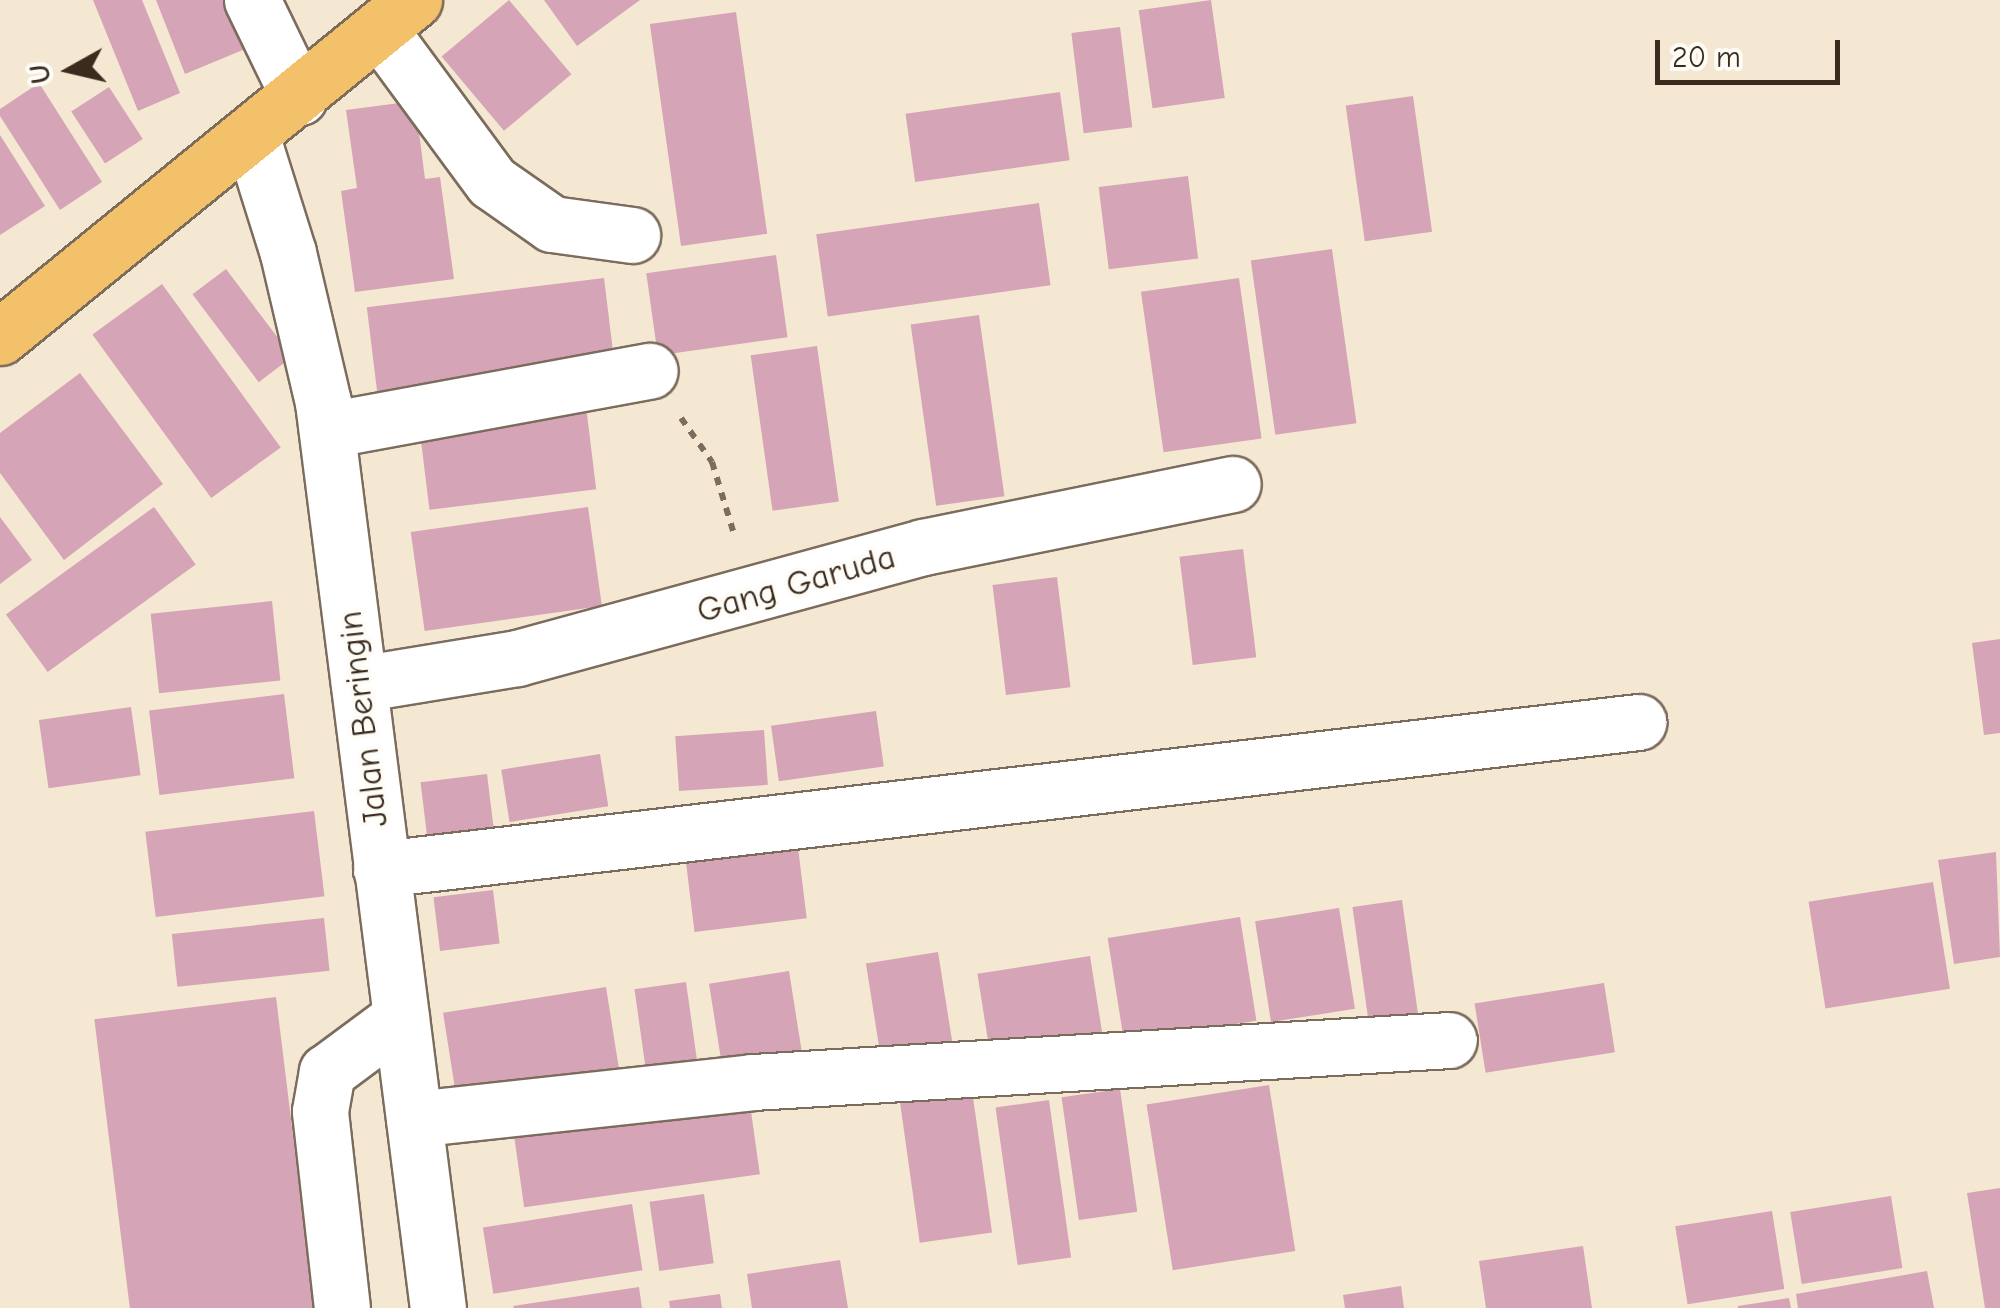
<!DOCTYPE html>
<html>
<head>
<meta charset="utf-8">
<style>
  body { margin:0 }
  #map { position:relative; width:2000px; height:1308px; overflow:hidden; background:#f5e8d2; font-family:"Comic Neue",sans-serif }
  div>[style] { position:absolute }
  .building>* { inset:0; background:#d5a4b7; transform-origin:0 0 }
  .path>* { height:6px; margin-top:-3px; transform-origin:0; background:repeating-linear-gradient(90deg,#7c6c5d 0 8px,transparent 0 16px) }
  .roads { filter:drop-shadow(2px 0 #7c6c5d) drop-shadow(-2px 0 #7c6c5d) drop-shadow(0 2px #7c6c5d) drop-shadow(0 -2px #7c6c5d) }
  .minor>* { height:55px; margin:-27.5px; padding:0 27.5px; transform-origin:27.5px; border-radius:27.5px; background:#fff }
  .major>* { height:55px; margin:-27.5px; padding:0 27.5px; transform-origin:27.5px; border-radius:27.5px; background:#f4c16b }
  span { translate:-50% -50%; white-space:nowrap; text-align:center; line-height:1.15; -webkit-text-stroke:8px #fdfcf7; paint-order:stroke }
  .street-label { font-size:35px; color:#3b2a1e }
  .north { position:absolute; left:20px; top:20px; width:100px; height:100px; -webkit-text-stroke:8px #fdfcf7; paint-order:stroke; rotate:262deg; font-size:28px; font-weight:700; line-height:40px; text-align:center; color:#3b2a1e }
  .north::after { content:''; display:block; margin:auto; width:35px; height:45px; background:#3b2a1e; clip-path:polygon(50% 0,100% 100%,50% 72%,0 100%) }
  .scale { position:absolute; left:1655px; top:40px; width:185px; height:45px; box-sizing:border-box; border:5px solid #3b2a1e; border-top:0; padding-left:12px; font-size:30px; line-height:35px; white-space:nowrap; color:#3b2a1e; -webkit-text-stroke:8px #fdfcf7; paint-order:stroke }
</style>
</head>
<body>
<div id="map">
  <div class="building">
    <div style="clip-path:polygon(93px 0,142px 0,180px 93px,138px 111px)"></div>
    <div style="clip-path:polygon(156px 0,239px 0,257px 44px,185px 74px)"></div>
    <div style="left:509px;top:0;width:97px;height:88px;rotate:50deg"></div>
    <div style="clip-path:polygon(544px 0,640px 0,577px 46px)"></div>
    <div style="left:1211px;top:0;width:99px;height:73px;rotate:82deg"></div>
    <div style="left:736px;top:12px;width:224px;height:87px;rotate:82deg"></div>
    <div style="left:1120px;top:27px;width:101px;height:49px;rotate:83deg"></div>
    <div style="clip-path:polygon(39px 83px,102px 182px,60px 210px,0 116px,0 109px)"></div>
    <div style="left:109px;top:87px;width:62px;height:45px;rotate:57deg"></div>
    <div style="left:1060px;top:92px;width:69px;height:156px;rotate:82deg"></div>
    <div style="left:1413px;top:96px;width:137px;height:68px;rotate:82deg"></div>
    <div style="clip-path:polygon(415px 101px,425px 179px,440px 177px,454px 279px,355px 292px,341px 191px,357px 188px,346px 110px)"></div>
    <div style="clip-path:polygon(0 135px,45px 206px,0 235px)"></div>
    <div style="left:1188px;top:176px;width:83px;height:90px;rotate:83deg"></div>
    <div style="left:1039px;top:203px;width:83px;height:225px;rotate:82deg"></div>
    <div style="left:1332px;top:249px;width:176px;height:82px;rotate:82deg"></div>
    <div style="left:776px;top:255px;width:83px;height:131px;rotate:82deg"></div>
    <div style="left:226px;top:269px;width:110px;height:42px;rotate:53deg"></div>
    <div style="left:604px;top:278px;width:90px;height:239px;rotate:83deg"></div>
    <div style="left:1239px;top:278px;width:162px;height:99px;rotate:82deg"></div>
    <div style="left:162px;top:284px;width:202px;height:86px;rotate:54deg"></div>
    <div style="left:979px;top:315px;width:183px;height:69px;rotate:82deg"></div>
    <div style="left:817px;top:346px;width:157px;height:67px;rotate:82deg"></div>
    <div style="clip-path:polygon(80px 373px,163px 484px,64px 560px,0 473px,0 433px)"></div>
    <div style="left:585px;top:398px;width:92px;height:168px;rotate:83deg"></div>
    <div style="left:154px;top:507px;width:71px;height:183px;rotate:54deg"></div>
    <div style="left:588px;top:507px;width:100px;height:179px;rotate:82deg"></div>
    <div style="clip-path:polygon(0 517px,32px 560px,0 584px)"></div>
    <div style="left:1243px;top:549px;width:109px;height:64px;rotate:83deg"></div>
    <div style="left:1057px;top:577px;width:111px;height:65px;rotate:83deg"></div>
    <div style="left:272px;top:601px;width:80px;height:122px;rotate:84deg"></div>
    <div style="clip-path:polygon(2000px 639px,2000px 733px,1984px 735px,1972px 643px)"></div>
    <div style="left:284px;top:694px;width:85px;height:136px;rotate:83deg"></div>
    <div style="left:131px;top:707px;width:69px;height:93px;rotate:82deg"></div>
    <div style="left:876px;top:711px;width:56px;height:106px;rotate:82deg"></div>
    <div style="left:764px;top:730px;width:55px;height:89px;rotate:86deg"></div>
    <div style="left:600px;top:754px;width:53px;height:100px;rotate:81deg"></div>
    <div style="left:487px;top:774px;width:59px;height:67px;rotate:83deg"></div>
    <div style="left:314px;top:811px;width:86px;height:170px;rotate:83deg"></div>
    <div style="left:795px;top:823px;width:96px;height:113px;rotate:83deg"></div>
    <div style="clip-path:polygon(1996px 852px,2000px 957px,1954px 964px,1938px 860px)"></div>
    <div style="left:1933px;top:882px;width:108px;height:126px;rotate:81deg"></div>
    <div style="left:493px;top:890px;width:54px;height:60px;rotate:83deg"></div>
    <div style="left:1402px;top:900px;width:122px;height:50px;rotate:82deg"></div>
    <div style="left:1339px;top:908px;width:102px;height:85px;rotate:81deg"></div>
    <div style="left:1240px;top:917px;width:105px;height:134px;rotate:81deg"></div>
    <div style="left:324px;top:918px;width:53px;height:153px;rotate:84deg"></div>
    <div style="left:938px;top:952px;width:96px;height:73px;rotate:81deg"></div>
    <div style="left:1090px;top:956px;width:83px;height:114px;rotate:81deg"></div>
    <div style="left:789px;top:971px;width:86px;height:81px;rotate:81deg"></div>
    <div style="left:686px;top:982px;width:82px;height:52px;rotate:82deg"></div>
    <div style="left:1604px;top:983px;width:70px;height:131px;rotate:81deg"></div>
    <div style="left:606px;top:987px;width:90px;height:165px;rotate:81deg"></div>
    <div style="left:276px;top:997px;width:313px;height:183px;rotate:83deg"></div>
    <div style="left:1269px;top:1085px;width:168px;height:124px;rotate:81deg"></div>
    <div style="left:1120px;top:1089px;width:124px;height:59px;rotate:82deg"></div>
    <div style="left:748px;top:1090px;width:85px;height:238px;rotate:82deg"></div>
    <div style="left:972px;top:1090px;width:144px;height:73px;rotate:82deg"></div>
    <div style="left:1049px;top:1100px;width:159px;height:54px;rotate:82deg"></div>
    <div style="clip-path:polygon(2000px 1188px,2000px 1308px,1985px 1308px,1967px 1193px)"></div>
    <div style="left:704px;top:1194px;width:70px;height:55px;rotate:82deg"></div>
    <div style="left:1891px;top:1196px;width:73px;height:102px;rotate:81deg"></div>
    <div style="left:632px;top:1204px;width:67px;height:151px;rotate:81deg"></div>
    <div style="left:1772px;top:1211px;width:79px;height:98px;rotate:81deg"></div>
    <div style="clip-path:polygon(1583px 1246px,1592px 1308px,1486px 1308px,1479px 1261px)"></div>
    <div style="clip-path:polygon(840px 1260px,848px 1308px,752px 1308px,747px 1274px)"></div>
    <div style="clip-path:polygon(1927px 1271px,1934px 1308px,1798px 1308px,1796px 1294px)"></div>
    <div style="clip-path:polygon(1401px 1286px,1404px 1308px,1345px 1308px,1343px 1295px)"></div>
    <div style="clip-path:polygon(639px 1287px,642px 1308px,514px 1308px,513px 1306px)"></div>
    <div style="clip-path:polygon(720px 1294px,722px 1308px,670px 1308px,669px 1301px)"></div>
    <div style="clip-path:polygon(1789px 1298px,1791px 1308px,1738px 1308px,1738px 1306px)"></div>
  </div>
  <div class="path">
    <div style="left:681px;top:418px;width:54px;rotate:54.8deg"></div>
    <div style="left:712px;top:462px;width:78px;rotate:73deg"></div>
  </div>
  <div class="roads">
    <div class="minor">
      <div style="left:252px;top:0;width:108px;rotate:64.1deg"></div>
      <div style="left:379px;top:29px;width:190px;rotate:53.6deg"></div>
      <div style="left:492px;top:182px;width:73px;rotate:35deg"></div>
      <div style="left:552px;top:224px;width:81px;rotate:7.8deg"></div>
      <div style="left:252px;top:138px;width:121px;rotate:72.6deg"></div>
      <div style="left:288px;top:253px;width:153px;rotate:76.8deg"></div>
      <div style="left:323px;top:402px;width:913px;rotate:82.77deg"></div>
      <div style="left:327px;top:430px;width:328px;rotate:-10.4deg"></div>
      <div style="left:359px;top:684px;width:160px;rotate:-9.3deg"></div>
      <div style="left:517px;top:658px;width:421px;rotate:-15.3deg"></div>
      <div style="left:923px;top:547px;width:316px;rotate:-11.5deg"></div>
      <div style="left:381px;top:869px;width:1266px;rotate:-6.67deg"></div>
      <div style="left:414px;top:1119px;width:341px;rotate:-6.2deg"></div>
      <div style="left:753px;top:1082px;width:697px;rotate:-3.45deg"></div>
      <div style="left:342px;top:1308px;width:198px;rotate:-96.4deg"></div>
      <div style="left:320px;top:1111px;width:40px;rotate:-80deg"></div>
      <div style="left:327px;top:1072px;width:92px;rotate:-36.6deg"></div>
    </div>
    <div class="major">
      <div style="left:0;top:337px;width:534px;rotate:-39.15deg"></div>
    </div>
  </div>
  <div class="street-label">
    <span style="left:796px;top:584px;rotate:-16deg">Gang Garuda</span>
    <span style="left:363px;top:719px;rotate:-97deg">Jalan Beringin</span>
  </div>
  <div class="north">U</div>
  <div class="scale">20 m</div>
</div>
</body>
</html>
